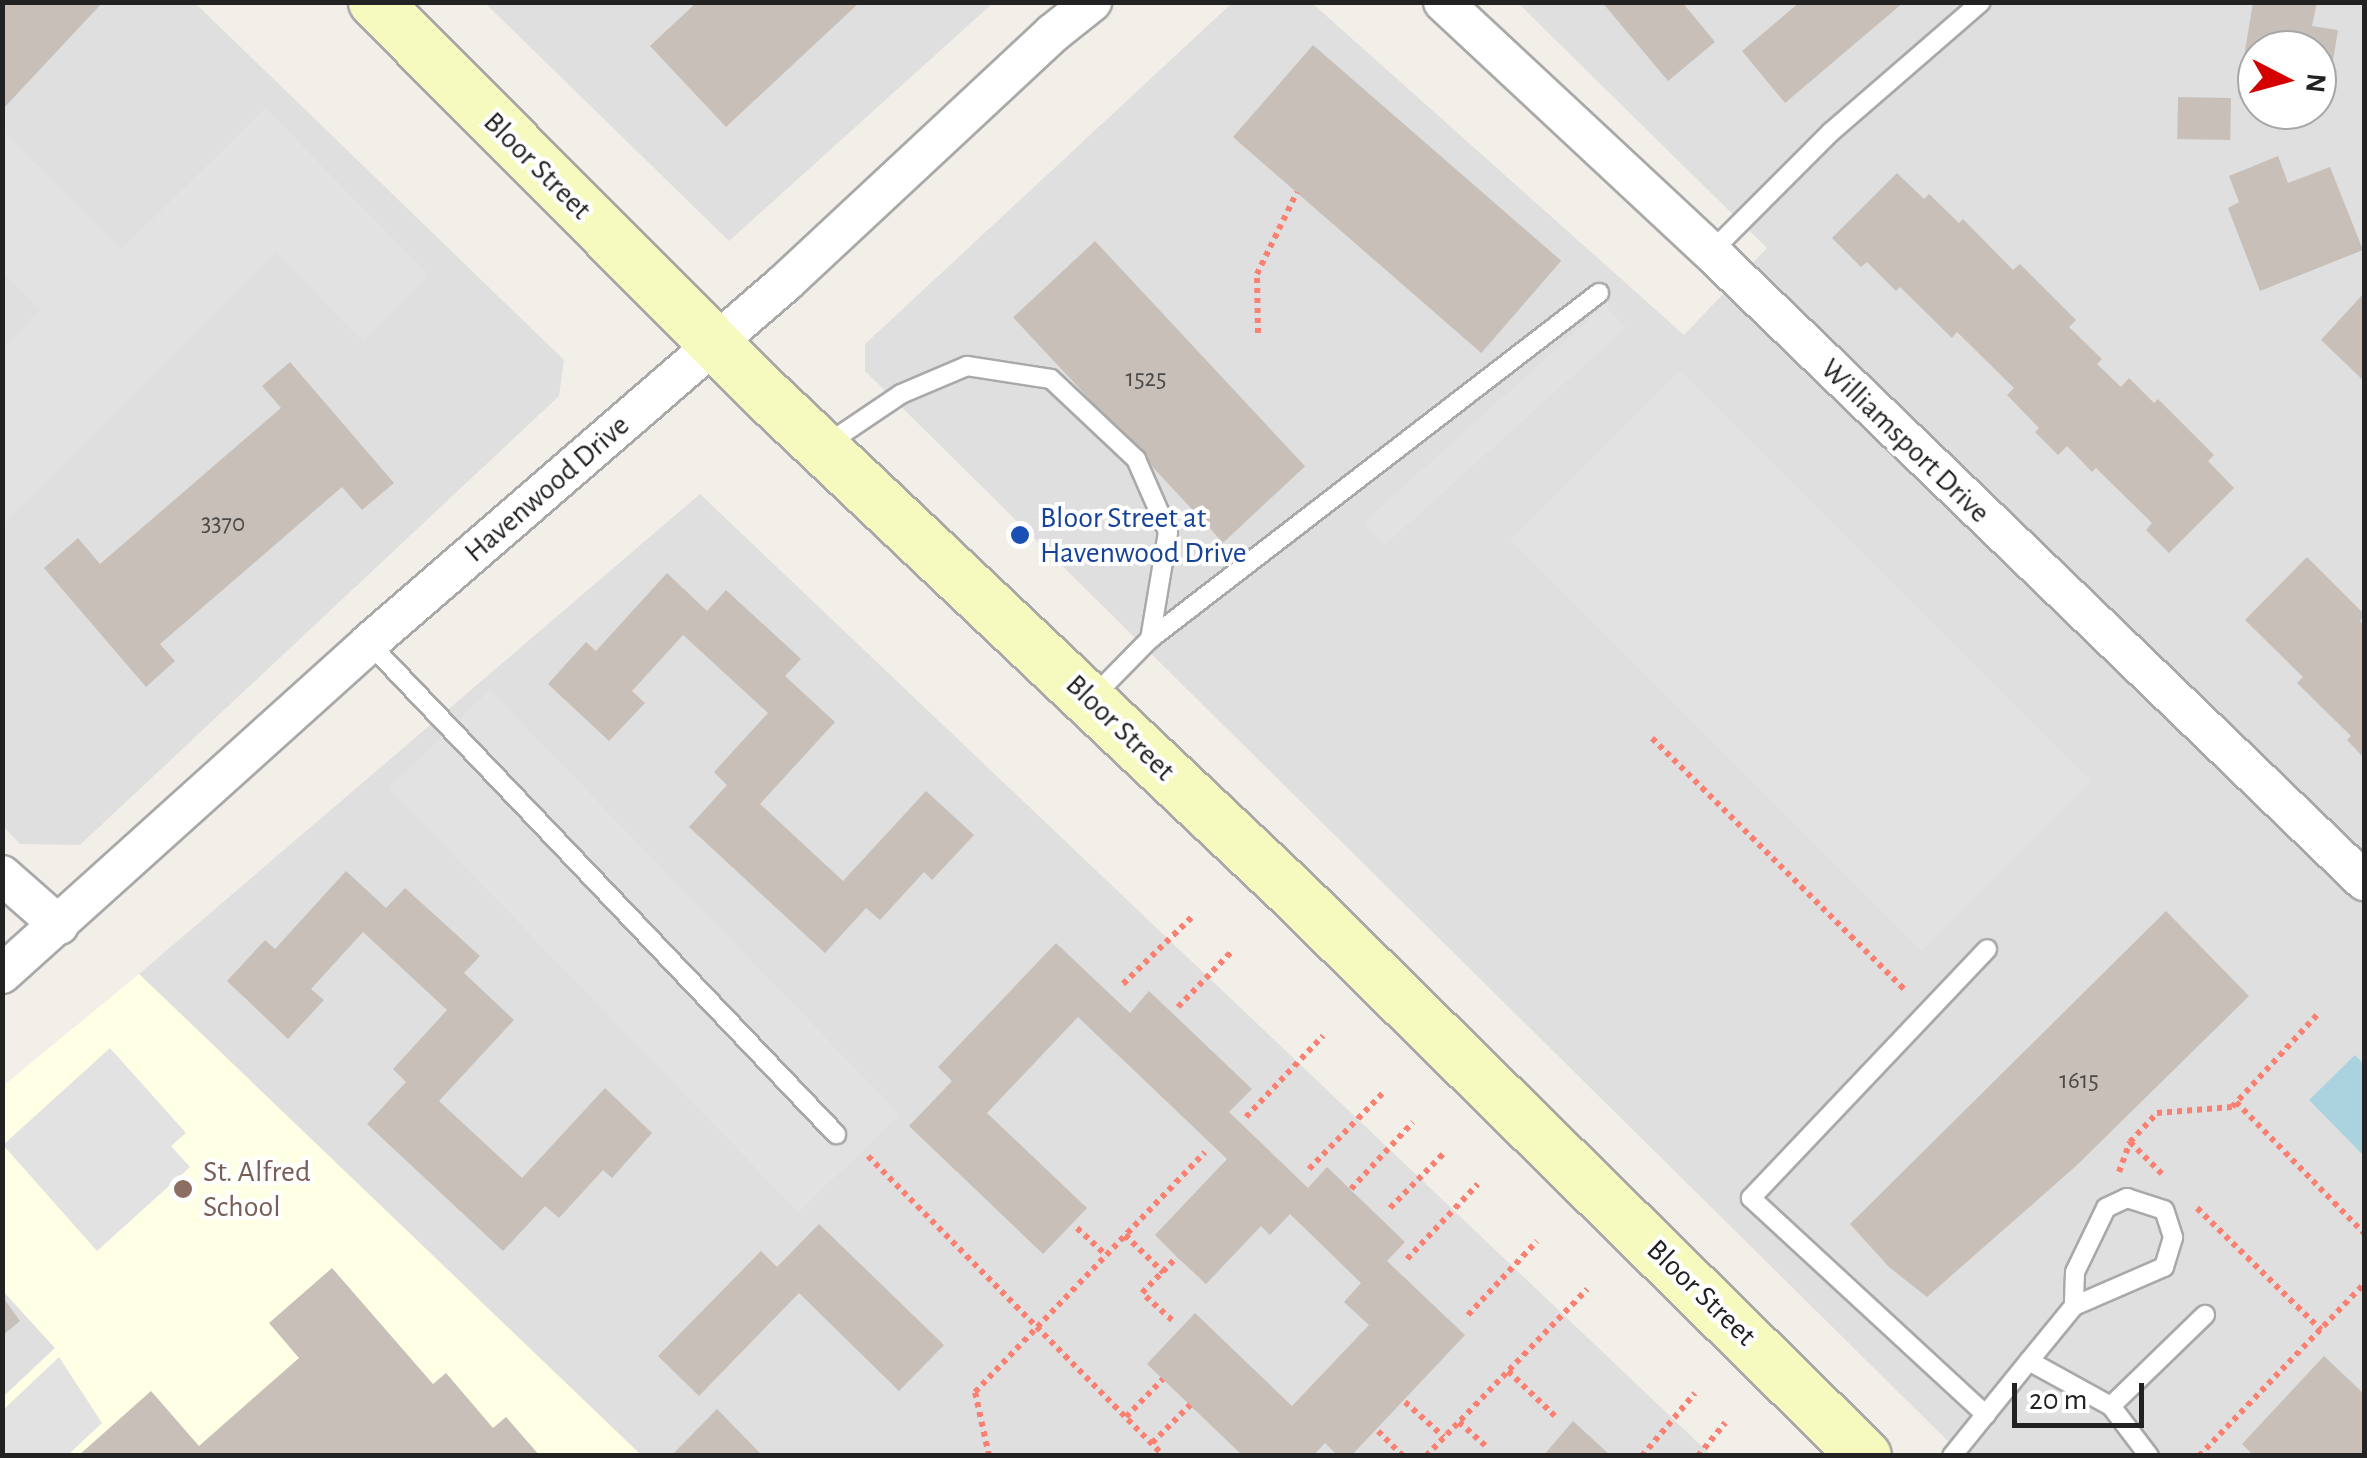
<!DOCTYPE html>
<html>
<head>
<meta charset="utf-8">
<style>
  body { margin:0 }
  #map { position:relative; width:2367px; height:1458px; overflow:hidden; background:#f2efe9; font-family:"Alegreya Sans",sans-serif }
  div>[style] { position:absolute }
  .residential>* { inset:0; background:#e0dfdf }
  .education>* { inset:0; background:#ffffe5 }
  .parking>* { inset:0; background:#e2e2e2; transform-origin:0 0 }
  .water>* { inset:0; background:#aad3df }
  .building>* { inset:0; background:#c7bfb8; transform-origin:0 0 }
  .path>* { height:6px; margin-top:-3px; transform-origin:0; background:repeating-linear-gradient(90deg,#fa8072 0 5px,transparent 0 10px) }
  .roads { filter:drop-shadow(2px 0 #a9a9a9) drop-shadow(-2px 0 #a9a9a9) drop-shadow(0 2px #a9a9a9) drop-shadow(0 -2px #a9a9a9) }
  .service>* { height:18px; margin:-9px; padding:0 9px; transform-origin:9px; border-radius:9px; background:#fff }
  .minor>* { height:38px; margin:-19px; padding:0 19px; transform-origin:19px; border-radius:19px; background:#fff }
  .secondary>* { height:52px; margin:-26px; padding:0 26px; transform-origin:26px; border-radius:26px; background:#f7fabf }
  .dots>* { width:28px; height:28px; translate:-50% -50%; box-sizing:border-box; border:5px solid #fff; border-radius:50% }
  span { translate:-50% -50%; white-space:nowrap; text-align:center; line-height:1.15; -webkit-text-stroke:8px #fff; paint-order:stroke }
  .number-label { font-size:25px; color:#4b4948 }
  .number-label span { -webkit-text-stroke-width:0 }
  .street-label { font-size:30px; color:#222 }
  .transit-label { font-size:30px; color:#164399 }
  .left { translate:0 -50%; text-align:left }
  .education-label { font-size:30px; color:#785e54 }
  .frame { position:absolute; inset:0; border:5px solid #222; pointer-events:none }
  .north { position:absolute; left:2237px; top:30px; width:100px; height:100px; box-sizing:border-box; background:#fff; border:2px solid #a7a7a7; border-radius:50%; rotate:96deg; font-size:28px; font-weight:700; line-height:40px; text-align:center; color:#222 }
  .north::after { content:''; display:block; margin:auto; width:35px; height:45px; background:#d40000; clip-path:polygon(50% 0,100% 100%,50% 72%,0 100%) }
  .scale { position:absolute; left:2012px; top:1383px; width:132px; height:45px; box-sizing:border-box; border:5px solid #222; border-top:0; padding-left:12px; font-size:30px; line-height:35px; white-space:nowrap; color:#222; -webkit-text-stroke:8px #fff; paint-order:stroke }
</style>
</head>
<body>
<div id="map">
  <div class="residential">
    <div style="clip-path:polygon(2px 3px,195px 3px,564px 360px,559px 396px,80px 845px,20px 844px,3px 826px)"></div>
    <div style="clip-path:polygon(485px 3px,993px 3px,729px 241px)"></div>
    <div style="clip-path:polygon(evenodd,1232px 3px,1312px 3px,1684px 335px,1767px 248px,1518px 3px,2364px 3px,2364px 1455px,1962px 1455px,865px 371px,865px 344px,1232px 3px,2257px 50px,2317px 50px,2317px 110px,2257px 110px,2257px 50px)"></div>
    <div style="clip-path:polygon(700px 494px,1711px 1455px,641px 1455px,139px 974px)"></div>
    <div style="clip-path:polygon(3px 1291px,55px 1348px,3px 1397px)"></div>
  </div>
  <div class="education">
    <div style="clip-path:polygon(139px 974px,641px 1455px,3px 1455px,3px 1397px,55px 1348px,3px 1291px,3px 1086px)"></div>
  </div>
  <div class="parking">
    <div style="clip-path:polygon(265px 108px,429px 275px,363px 341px,276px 253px,3px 524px,3px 348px,40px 310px,3px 272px,3px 130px,121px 250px)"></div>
    <div style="left:1605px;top:305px;width:31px;height:325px;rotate:48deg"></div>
    <div style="left:1680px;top:370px;width:582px;height:240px;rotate:45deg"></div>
    <div style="left:490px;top:690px;width:590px;height:141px;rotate:46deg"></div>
    <div style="clip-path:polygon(110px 1048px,186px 1133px,171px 1146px,190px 1167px,97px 1251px,3px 1145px)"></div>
    <div style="clip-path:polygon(59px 1357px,102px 1423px,68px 1455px,3px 1455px,3px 1410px)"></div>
  </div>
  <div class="water">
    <div style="clip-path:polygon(2355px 1055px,2364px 1064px,2364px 1156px,2309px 1100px)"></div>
  </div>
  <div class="building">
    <div style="clip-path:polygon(2px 2px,103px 2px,2px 110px)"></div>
    <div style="clip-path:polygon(697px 2px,860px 2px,726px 127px,650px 46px)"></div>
    <div style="clip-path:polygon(1602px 2px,1682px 2px,1715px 42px,1668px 81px)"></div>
    <div style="clip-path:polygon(1800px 2px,1904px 2px,1785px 103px,1742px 51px)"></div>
    <div style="clip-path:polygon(2253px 2px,2317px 2px,2312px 26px,2338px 30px,2325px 109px,2317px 108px,2317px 50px,2257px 50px,2257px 98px,2238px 94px)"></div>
    <div style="left:1313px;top:45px;width:329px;height:122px;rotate:41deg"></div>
    <div style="left:2178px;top:97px;width:53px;height:42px;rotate:1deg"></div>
    <div style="clip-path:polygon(2278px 156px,2288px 183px,2330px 167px,2363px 250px,2260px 291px,2228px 208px,2239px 202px,2229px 176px)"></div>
    <div style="clip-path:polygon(1897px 173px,1924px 199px,1929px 194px,1959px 223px,1963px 219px,2013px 270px,2020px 264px,2076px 320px,2069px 327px,2102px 359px,2097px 364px,2121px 387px,2129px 378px,2154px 403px,2158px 399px,2214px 455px,2208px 461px,2234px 488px,2169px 553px,2146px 530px,2152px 523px,2096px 468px,2092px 472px,2067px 446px,2058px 455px,2035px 432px,2039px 428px,2007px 395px,2014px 388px,1957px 332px,1952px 338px,1900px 287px,1896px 291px,1867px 262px,1861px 267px,1832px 238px)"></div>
    <div style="left:1095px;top:241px;width:308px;height:112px;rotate:47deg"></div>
    <div style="clip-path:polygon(2364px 293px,2364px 381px,2321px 340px)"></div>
    <div style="clip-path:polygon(290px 362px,394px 483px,362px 510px,342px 487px,160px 644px,175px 661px,146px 687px,44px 568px,78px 538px,100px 564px,281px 408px,262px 386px)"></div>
    <div style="clip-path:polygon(2307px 557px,2364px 614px,2360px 621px,2364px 625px,2364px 758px,2347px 740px,2351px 736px,2297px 683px,2303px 677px,2245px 620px)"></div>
    <div style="clip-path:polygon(667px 573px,707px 611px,726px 590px,801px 659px,785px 676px,835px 722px,760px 804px,843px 881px,926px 791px,974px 835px,932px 880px,924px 872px,880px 920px,866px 908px,825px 953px,689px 827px,727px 785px,714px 772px,768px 713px,683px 635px,632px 691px,645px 703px,609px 741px,548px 684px,586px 642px,596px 651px)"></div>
    <div style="clip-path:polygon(346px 871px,386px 908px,405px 888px,480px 956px,464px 973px,514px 1020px,439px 1101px,522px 1178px,605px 1088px,652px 1133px,612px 1178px,603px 1170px,559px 1218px,545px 1206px,503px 1251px,367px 1124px,406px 1082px,393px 1069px,447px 1010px,363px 932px,311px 989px,324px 1000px,288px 1039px,227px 981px,265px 940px,275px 949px)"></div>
    <div style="clip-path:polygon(2166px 911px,2249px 996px,2076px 1166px,1927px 1297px,1889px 1267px,1850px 1224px)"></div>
    <div style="clip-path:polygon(1056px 943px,1130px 1013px,1149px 991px,1252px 1089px,1229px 1112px,1308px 1188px,1327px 1167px,1405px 1242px,1387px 1261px,1465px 1335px,1351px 1456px,1338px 1456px,1325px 1443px,1313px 1456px,1243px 1456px,1147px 1364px,1195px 1313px,1292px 1406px,1369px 1325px,1344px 1302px,1361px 1283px,1290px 1214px,1270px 1235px,1261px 1226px,1206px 1284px,1177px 1257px,1155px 1235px,1227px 1159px,1078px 1017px,987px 1113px,1087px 1208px,1043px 1254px,909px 1126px,952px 1081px,938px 1067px)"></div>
    <div style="clip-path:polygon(819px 1224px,944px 1345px,899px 1391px,799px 1293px,699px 1396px,658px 1356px,761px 1251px,777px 1267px)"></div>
    <div style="clip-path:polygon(332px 1268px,433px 1384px,446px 1373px,493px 1428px,506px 1417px,540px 1456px,78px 1456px,151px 1391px,199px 1446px,299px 1358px,269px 1323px)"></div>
    <div style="clip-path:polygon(2px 1296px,20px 1321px,2px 1336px)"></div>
    <div style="clip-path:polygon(2324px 1356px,2364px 1394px,2364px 1456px,2254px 1456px,2242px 1444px)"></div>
    <div style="clip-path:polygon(717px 1409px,763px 1456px,671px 1456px)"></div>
    <div style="clip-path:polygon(1573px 1421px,1611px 1456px,1543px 1456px)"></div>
  </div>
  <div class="path">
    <div style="left:1258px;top:333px;width:59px;rotate:-91deg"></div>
    <div style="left:1257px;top:274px;width:91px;rotate:-64deg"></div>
    <div style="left:1652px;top:738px;width:359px;rotate:44.9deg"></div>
    <div style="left:1123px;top:984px;width:99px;rotate:-44.2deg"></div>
    <div style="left:1178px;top:1007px;width:78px;rotate:-46deg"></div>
    <div style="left:2236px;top:1102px;width:183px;rotate:45.7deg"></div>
    <div style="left:1246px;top:1117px;width:112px;rotate:-46.5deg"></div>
    <div style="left:2130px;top:1142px;width:40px;rotate:-47deg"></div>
    <div style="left:2157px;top:1113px;width:75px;rotate:-4.6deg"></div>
    <div style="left:2232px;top:1107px;width:125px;rotate:-47.3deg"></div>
    <div style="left:868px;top:1156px;width:421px;rotate:45.4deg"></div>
    <div style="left:1309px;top:1169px;width:106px;rotate:-45.8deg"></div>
    <div style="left:2119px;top:1172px;width:32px;rotate:-70deg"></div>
    <div style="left:2130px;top:1142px;width:47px;rotate:45deg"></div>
    <div style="left:1351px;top:1189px;width:91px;rotate:-47.2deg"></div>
    <div style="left:1390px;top:1208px;width:77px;rotate:-45.5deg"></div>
    <div style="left:2197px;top:1208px;width:174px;rotate:44.5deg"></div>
    <div style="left:1077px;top:1228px;width:40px;rotate:43deg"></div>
    <div style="left:1125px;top:1235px;width:54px;rotate:44.3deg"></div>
    <div style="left:1407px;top:1259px;width:103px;rotate:-46.6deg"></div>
    <div style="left:1468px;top:1315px;width:101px;rotate:-47deg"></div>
    <div style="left:1172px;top:1320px;width:40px;rotate:-138deg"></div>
    <div style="left:1142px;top:1293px;width:50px;rotate:-45.8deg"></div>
    <div style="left:1508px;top:1371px;width:66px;rotate:43.8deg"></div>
    <div style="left:1405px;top:1402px;width:52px;rotate:41.9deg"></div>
    <div style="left:1126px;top:1417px;width:53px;rotate:-45.8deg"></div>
    <div style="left:1459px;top:1422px;width:36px;rotate:42deg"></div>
    <div style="left:1378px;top:1431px;width:35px;rotate:45deg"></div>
    <div style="left:1152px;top:1443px;width:54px;rotate:-45deg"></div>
    <div style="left:989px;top:1456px;width:66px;rotate:-102.3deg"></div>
    <div style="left:975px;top:1392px;width:332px;rotate:-46.2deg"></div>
    <div style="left:1426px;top:1456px;width:232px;rotate:-46deg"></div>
    <div style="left:1642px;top:1456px;width:82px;rotate:-49.9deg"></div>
    <div style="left:1698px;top:1456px;width:43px;rotate:-50.7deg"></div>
    <div style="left:2199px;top:1456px;width:238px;rotate:-46.2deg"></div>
  </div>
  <div class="roads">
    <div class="service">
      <div style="left:1711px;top:252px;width:170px;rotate:-45deg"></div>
      <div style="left:1831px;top:132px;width:198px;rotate:-40.9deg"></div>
      <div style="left:824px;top:446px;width:93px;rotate:-34deg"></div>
      <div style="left:901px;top:394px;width:72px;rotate:-23deg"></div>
      <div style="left:967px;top:366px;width:85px;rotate:8.8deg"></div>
      <div style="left:1051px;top:379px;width:117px;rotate:43.3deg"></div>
      <div style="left:1136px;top:459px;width:80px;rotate:66.3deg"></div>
      <div style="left:1168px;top:532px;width:109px;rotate:99.5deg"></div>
      <div style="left:369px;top:643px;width:678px;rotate:46.44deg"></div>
      <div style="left:1092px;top:698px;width:83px;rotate:-45.5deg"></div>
      <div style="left:1150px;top:639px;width:567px;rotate:-37.62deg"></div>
      <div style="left:2029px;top:1361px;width:71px;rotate:-50.7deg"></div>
      <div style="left:2074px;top:1306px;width:98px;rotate:-23.4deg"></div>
      <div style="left:2164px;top:1267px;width:31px;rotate:-73deg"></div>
      <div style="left:2173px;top:1237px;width:28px;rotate:-108deg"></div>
      <div style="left:2164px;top:1210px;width:39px;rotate:-162deg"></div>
      <div style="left:2127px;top:1198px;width:23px;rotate:155deg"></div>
      <div style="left:2106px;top:1208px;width:71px;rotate:115.8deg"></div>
      <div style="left:2075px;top:1272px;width:34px;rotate:92deg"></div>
      <div style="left:2111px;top:1406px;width:131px;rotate:-44.1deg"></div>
      <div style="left:1986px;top:1415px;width:320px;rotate:-137.3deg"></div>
      <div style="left:1751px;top:1198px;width:343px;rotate:-46.5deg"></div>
      <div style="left:1952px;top:1456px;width:122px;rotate:-51deg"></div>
      <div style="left:2029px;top:1361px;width:94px;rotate:28.8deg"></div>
      <div style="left:2111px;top:1406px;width:63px;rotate:52.8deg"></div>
    </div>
    <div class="minor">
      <div style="left:1443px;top:2px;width:367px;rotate:43deg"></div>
      <div style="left:1711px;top:252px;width:907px;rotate:43.93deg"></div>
      <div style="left:2px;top:875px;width:76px;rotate:41.3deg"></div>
      <div style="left:2px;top:974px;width:494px;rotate:-42deg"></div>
      <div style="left:369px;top:643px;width:552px;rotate:-40.88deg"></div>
      <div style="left:786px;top:282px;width:365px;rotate:-43deg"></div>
      <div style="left:1053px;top:33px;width:50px;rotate:-38.5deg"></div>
    </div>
    <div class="secondary">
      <div style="left:375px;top:2px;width:550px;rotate:45.15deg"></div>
      <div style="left:763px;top:392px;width:728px;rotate:43.39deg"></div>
      <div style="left:1292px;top:892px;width:804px;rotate:44.55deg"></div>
    </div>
  </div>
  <div class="dots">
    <div style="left:1020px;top:535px;background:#1a4fb4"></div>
    <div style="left:183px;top:1189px;background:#8d6e63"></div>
  </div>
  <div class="number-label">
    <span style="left:1146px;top:379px">1525</span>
    <span style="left:223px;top:524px">3370</span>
    <span style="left:2079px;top:1081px">1615</span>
  </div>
  <div class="street-label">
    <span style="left:537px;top:166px;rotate:45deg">Bloor Street</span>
    <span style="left:1905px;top:441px;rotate:44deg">Williamsport Drive</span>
    <span style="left:547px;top:489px;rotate:-41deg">Havenwood Drive</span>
    <span style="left:1120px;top:728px;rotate:44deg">Bloor Street</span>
    <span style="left:1701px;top:1293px;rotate:44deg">Bloor Street</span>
  </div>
  <div class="transit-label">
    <span class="left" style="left:1040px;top:535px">Bloor Street at<br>Havenwood Drive</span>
  </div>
  <div class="education-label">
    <span class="left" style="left:203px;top:1189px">St. Alfred<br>School</span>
  </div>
  <div class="frame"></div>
  <div class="north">N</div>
  <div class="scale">20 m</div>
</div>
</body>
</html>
